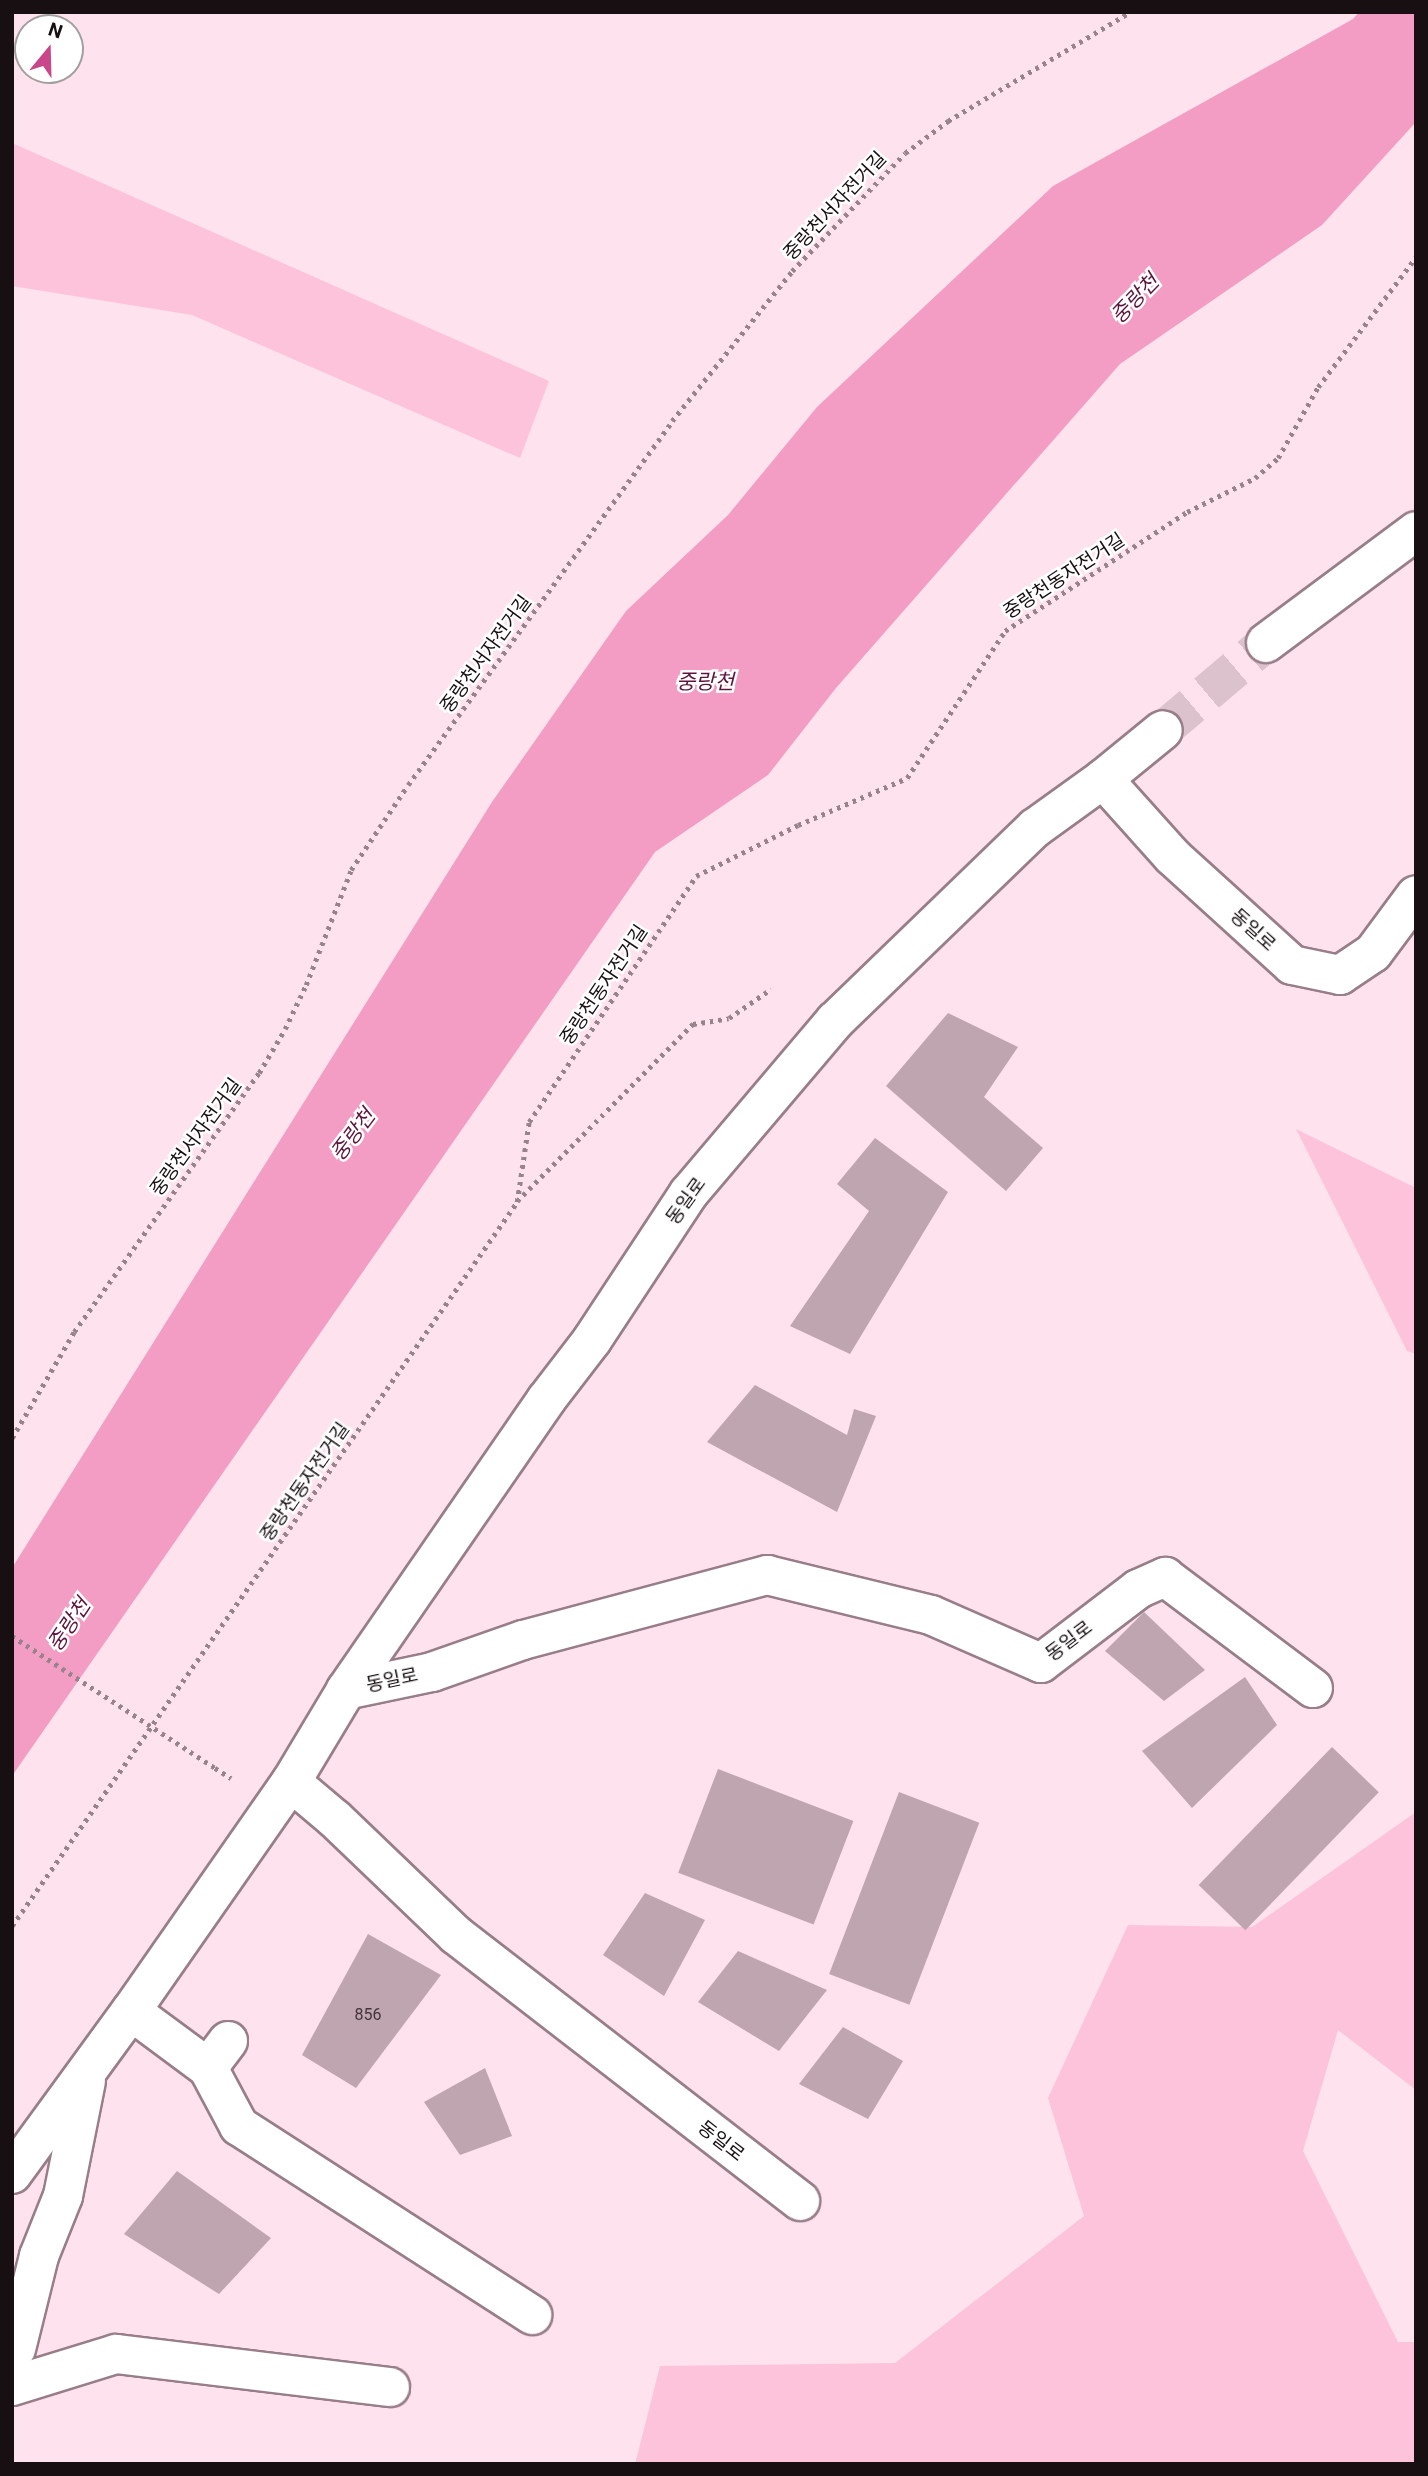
<!DOCTYPE html>
<html>
<head>
<meta charset="utf-8">
<style>
  body { margin:0 }
  #map { position:relative; width:1428px; height:2476px; overflow:hidden; background:#fee2ed; font-family:Roboto,"Noto Sans KR",sans-serif }
  div>[style] { position:absolute }
  .green>* { inset:0; background:#fdc3db }
  .water>* { inset:0; background:#f39dc4 }
  .building>* { inset:0; background:#bfa5b0; transform-origin:0 0 }
  .minor-tunnel>* { height:38px; margin-top:-19px; transform-origin:0; background:repeating-linear-gradient(90deg,#dcc2cc 0 38px,transparent 0 57px) }
  .path>* { height:4.5px; margin-top:-2.25px; transform-origin:0; background:repeating-linear-gradient(90deg,#97848b 0 3.5px,transparent 0 8.5px) }
  .roads { filter:drop-shadow(2px 0 #977e89) drop-shadow(-2px 0 #977e89) drop-shadow(0 2px #977e89) drop-shadow(0 -2px #977e89) }
  .minor>* { height:38px; margin:-19px; padding:0 19px; transform-origin:19px; border-radius:19px; background:#fff }
  .path-bridge>* { height:4.5px; margin-top:-2.25px; transform-origin:0; background:repeating-linear-gradient(90deg,#97848b 0 3.5px,transparent 0 8.5px) }
  span { translate:-50% -50%; white-space:nowrap; text-align:center; line-height:1.15; -webkit-text-stroke:5px #fff; paint-order:stroke }
  .number-label { font-size:16px; color:#42343a }
  .number-label span { -webkit-text-stroke-width:0 }
  .street-label { font-size:19px; color:#180f13 }
  .water-label { font-size:21px; color:#5e143c; font-style:italic }
  .frame { position:absolute; inset:0; border:14px solid #180f13; pointer-events:none }
  .north { position:absolute; left:14px; top:14px; width:70px; height:70px; box-sizing:border-box; background:#fff; border:2px solid #a39fa1; border-radius:50%; rotate:19deg; font-size:19px; font-weight:700; line-height:28px; text-align:center; color:#180f13 }
  .north::after { content:''; display:block; margin:auto; width:24px; height:32px; background:#ca468b; clip-path:polygon(50% 0,100% 100%,50% 72%,0 100%) }
</style>
</head>
<body>
<div id="map">
  <div class="green">
    <div style="clip-path:polygon(12px 143px,549px 381px,520px 458px,192px 315px,12px 286px)"></div>
    <div style="clip-path:polygon(1296px 1129px,1416px 1188px,1416px 1354px,1407px 1351px)"></div>
    <div style="clip-path:polygon(1416px 1812px,1416px 2090px,1338px 2030px,1303px 2151px,1398px 2342px,1416px 2342px,1416px 2464px,635px 2464px,660px 2366px,895px 2363px,1084px 2216px,1048px 2098px,1128px 1925px,1252px 1927px)"></div>
  </div>
  <div class="water">
    <div style="clip-path:polygon(1359px 12px,1416px 12px,1416px 122px,1322px 225px,1120px 364px,836px 688px,768px 775px,655px 852px,12px 1776px,12px 1568px,492px 802px,626px 611px,728px 515px,817px 407px,1053px 186px,1353px 19px)"></div>
  </div>
  <div class="building">
    <div style="clip-path:polygon(948px 1013px,1018px 1047px,984px 1097px,1043px 1148px,1006px 1191px,886px 1086px)"></div>
    <div style="clip-path:polygon(875px 1138px,948px 1192px,850px 1354px,790px 1326px,869px 1211px,837px 1184px)"></div>
    <div style="clip-path:polygon(755px 1385px,847px 1435px,854px 1409px,876px 1416px,837px 1512px,707px 1442px)"></div>
    <div style="clip-path:polygon(1144px 1612px,1205px 1670px,1164px 1701px,1105px 1651px)"></div>
    <div style="clip-path:polygon(1245px 1677px,1277px 1725px,1192px 1808px,1142px 1751px)"></div>
    <div style="left:1332px;top:1747px;width:65px;height:192px;rotate:44deg"></div>
    <div style="left:718px;top:1769px;width:145px;height:111px;rotate:21deg"></div>
    <div style="left:899px;top:1792px;width:86px;height:195px;rotate:21deg"></div>
    <div style="clip-path:polygon(645px 1893px,705px 1920px,664px 1996px,603px 1955px)"></div>
    <div style="clip-path:polygon(368px 1934px,441px 1975px,356px 2088px,302px 2055px)"></div>
    <div style="clip-path:polygon(738px 1951px,827px 1990px,779px 2051px,698px 2002px)"></div>
    <div style="clip-path:polygon(843px 2027px,903px 2061px,868px 2119px,799px 2084px)"></div>
    <div style="clip-path:polygon(485px 2068px,512px 2136px,460px 2155px,424px 2102px)"></div>
    <div style="clip-path:polygon(177px 2171px,271px 2238px,219px 2294px,124px 2234px)"></div>
  </div>
  <div class="minor-tunnel">
    <div style="left:1163px;top:730px;width:135px;rotate:-40.2deg"></div>
  </div>
  <div class="path">
    <div style="left:517px;top:1201px;width:250px;rotate:-45.2deg"></div>
    <div style="left:693px;top:1024px;width:36px;rotate:-9deg"></div>
    <div style="left:729px;top:1018px;width:51px;rotate:-34.6deg"></div>
    <div style="left:12px;top:1438px;width:123px;rotate:-59.7deg"></div>
    <div style="left:74px;top:1332px;width:318px;rotate:-54.5deg"></div>
    <div style="left:259px;top:1073px;width:51px;rotate:-59.4deg"></div>
    <div style="left:285px;top:1029px;width:49px;rotate:-64.5deg"></div>
    <div style="left:306px;top:985px;width:123px;rotate:-68.6deg"></div>
    <div style="left:351px;top:870px;width:102px;rotate:-56.2deg"></div>
    <div style="left:408px;top:785px;width:450px;rotate:-54deg"></div>
    <div style="left:672px;top:421px;width:192px;rotate:-51.3deg"></div>
    <div style="left:792px;top:271px;width:163px;rotate:-46.2deg"></div>
    <div style="left:905px;top:153px;width:54px;rotate:-36.7deg"></div>
    <div style="left:948px;top:121px;width:212px;rotate:-30.9deg"></div>
    <div style="left:215px;top:1768px;width:19px;rotate:32deg"></div>
    <div style="left:12px;top:1926px;width:883px;rotate:-55.1deg"></div>
    <div style="left:517px;top:1202px;width:81px;rotate:-81.5deg"></div>
    <div style="left:529px;top:1122px;width:297px;rotate:-55.8deg"></div>
    <div style="left:696px;top:876px;width:114px;rotate:-26.6deg"></div>
    <div style="left:798px;top:825px;width:119px;rotate:-23.3deg"></div>
    <div style="left:907px;top:778px;width:177px;rotate:-56.3deg"></div>
    <div style="left:1005px;top:631px;width:217px;rotate:-33.2deg"></div>
    <div style="left:1187px;top:512px;width:76px;rotate:-26.6deg"></div>
    <div style="left:1255px;top:478px;width:30px;rotate:-41deg"></div>
    <div style="left:1278px;top:458px;width:81px;rotate:-60.6deg"></div>
    <div style="left:1318px;top:387px;width:163px;rotate:-53deg"></div>
  </div>
  <div class="roads">
    <div class="minor">
      <div style="left:1266px;top:643px;width:187px;rotate:-36.7deg"></div>
      <div style="left:1103px;top:779px;width:103px;rotate:48.1deg"></div>
      <div style="left:1172px;top:856px;width:162px;rotate:42.2deg"></div>
      <div style="left:1292px;top:965px;width:49px;rotate:11.8deg"></div>
      <div style="left:1340px;top:975px;width:40px;rotate:-34deg"></div>
      <div style="left:1373px;top:953px;width:72px;rotate:-53.4deg"></div>
      <div style="left:346px;top:1690px;width:88px;rotate:-11.8deg"></div>
      <div style="left:432px;top:1672px;width:96px;rotate:-19.4deg"></div>
      <div style="left:523px;top:1640px;width:253px;rotate:-14.9deg"></div>
      <div style="left:767px;top:1575px;width:169px;rotate:13.7deg"></div>
      <div style="left:931px;top:1615px;width:120px;rotate:23.6deg"></div>
      <div style="left:1041px;top:1663px;width:122px;rotate:-37.3deg"></div>
      <div style="left:1138px;top:1589px;width:30px;rotate:-24deg"></div>
      <div style="left:1165px;top:1577px;width:185px;rotate:36.9deg"></div>
      <div style="left:291px;top:1782px;width:57px;rotate:40.1deg"></div>
      <div style="left:335px;top:1819px;width:168px;rotate:43.8deg"></div>
      <div style="left:456px;top:1935px;width:435px;rotate:37.7deg"></div>
      <div style="left:131px;top:2011px;width:96px;rotate:36.5deg"></div>
      <div style="left:228px;top:2041px;width:34px;rotate:127deg"></div>
      <div style="left:208px;top:2068px;width:66px;rotate:61.9deg"></div>
      <div style="left:239px;top:2126px;width:349px;rotate:32.8deg"></div>
      <div style="left:12px;top:2174px;width:202px;rotate:-53.9deg"></div>
      <div style="left:131px;top:2011px;width:279px;rotate:-55.1deg"></div>
      <div style="left:291px;top:1782px;width:107px;rotate:-59.1deg"></div>
      <div style="left:346px;top:1690px;width:352px;rotate:-55.4deg"></div>
      <div style="left:546px;top:1400px;width:76px;rotate:-52.5deg"></div>
      <div style="left:592px;top:1340px;width:176px;rotate:-56.6deg"></div>
      <div style="left:689px;top:1193px;width:226px;rotate:-49.7deg"></div>
      <div style="left:835px;top:1021px;width:278px;rotate:-44deg"></div>
      <div style="left:1035px;top:828px;width:84px;rotate:-35.8deg"></div>
      <div style="left:1103px;top:779px;width:77px;rotate:-39.2deg"></div>
      <div style="left:16px;top:2349px;width:96px;rotate:-76.1deg"></div>
      <div style="left:39px;top:2256px;width:65px;rotate:-68.2deg"></div>
      <div style="left:63px;top:2196px;width:117px;rotate:-78.7deg"></div>
      <div style="left:12px;top:2386px;width:109px;rotate:-17.1deg"></div>
      <div style="left:116px;top:2354px;width:276px;rotate:6.9deg"></div>
    </div>
  </div>
  <div class="path-bridge">
    <div style="left:12px;top:1636px;width:242px;rotate:33deg"></div>
  </div>
  <div class="number-label">
    <span style="left:368px;top:2015px">856</span>
  </div>
  <div class="street-label">
    <span style="left:835px;top:206px;rotate:-47deg">중랑천서자전거길</span>
    <span style="left:1064px;top:576px;rotate:-33deg">중랑천동자전거길</span>
    <span style="left:486px;top:654px;rotate:-54deg">중랑천서자전거길</span>
    <span style="left:1253px;top:930px;rotate:42deg">동일로</span>
    <span style="left:604px;top:985px;rotate:-56deg">중랑천동자전거길</span>
    <span style="left:196px;top:1137px;rotate:-54deg">중랑천서자전거길</span>
    <span style="left:686px;top:1201px;rotate:-54deg">동일로</span>
    <span style="left:305px;top:1482px;rotate:-55deg">중랑천동자전거길</span>
    <span style="left:1069px;top:1641px;rotate:-37deg">동일로</span>
    <span style="left:392px;top:1680px;rotate:-12deg">동일로</span>
    <span style="left:721px;top:2141px;rotate:38deg">동일로</span>
  </div>
  <div class="water-label">
    <span style="left:1135px;top:299px;rotate:-46deg">중랑천</span>
    <span style="left:705px;top:682px">중랑천</span>
    <span style="left:353px;top:1135px;rotate:-53deg">중랑천</span>
    <span style="left:69px;top:1625px;rotate:-56deg">중랑천</span>
  </div>
  <div class="frame"></div>
  <div class="north">N</div>
</div>
</body>
</html>
